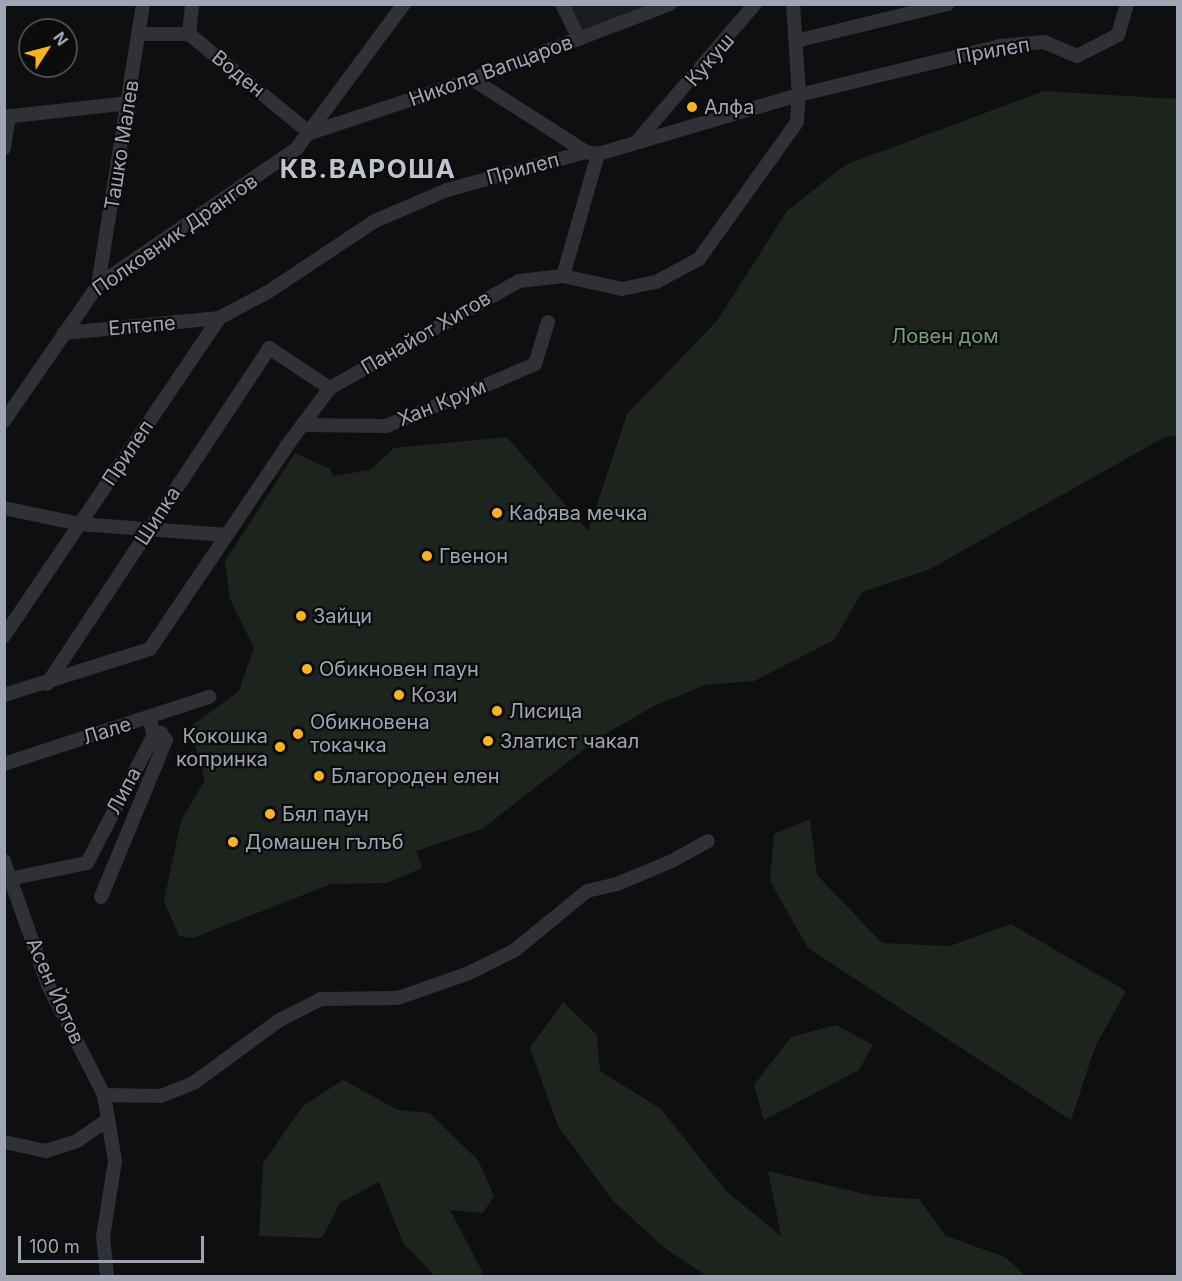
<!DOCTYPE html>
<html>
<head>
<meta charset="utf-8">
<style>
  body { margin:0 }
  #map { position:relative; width:1182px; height:1281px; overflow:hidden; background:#0f0f11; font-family:Inter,sans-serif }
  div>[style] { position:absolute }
  .built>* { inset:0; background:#1b1b1e }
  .green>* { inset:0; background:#1c241d }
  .minor>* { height:14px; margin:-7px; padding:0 7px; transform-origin:7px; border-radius:7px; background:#303136 }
  .dots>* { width:16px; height:16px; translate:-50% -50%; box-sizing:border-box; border:3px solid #0b0b0c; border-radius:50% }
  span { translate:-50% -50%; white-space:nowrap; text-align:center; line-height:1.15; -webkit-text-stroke:4.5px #0b0b0c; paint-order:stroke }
  .street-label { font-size:20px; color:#9fa5b3 }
  .poi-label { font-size:20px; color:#9fa5b3 }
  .left { translate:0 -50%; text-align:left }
  .right { translate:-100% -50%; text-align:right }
  .park-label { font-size:20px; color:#74a177 }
  .district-label { font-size:26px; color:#c0c4cf; font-weight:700; letter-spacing:1.5px }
  .frame { position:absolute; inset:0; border:6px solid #9fa5b3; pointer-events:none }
  .north { position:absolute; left:18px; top:18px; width:60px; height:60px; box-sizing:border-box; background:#0b0b0c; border:2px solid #46494f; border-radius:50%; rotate:54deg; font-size:16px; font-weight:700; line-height:24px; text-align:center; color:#9fa5b3 }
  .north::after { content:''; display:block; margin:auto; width:21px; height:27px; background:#ffb31a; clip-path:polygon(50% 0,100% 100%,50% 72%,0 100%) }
  .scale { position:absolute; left:18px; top:1236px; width:186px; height:27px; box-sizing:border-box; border:3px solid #9fa5b3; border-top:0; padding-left:8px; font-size:18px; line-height:21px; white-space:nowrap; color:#9fa5b3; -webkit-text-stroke:4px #0b0b0c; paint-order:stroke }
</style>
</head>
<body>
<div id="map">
  <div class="built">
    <div style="clip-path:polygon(562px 5px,670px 5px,579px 39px)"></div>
  </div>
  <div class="green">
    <div style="clip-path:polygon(1044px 91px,1177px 99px,1177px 436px,1165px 437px,930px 569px,862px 592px,834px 640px,754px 681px,705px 685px,654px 706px,600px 737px,482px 829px,416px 851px,422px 868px,387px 883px,331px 884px,193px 938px,179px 936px,164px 901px,181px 821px,205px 780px,190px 727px,239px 691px,254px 648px,230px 599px,225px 561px,295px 453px,330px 469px,333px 476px,370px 470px,394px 448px,507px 437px,588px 531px,627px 414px,717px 321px,787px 211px,845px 165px)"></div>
    <div style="clip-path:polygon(810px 819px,817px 875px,882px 943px,950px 946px,1011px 924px,1126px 991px,1095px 1047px,1071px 1120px,808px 948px,770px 881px,774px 834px)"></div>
    <div style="clip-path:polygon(563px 1002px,597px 1035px,600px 1071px,661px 1109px,726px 1191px,781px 1236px,768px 1171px,873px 1196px,919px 1199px,946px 1236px,1005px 1257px,1025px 1276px,707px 1276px,666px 1249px,613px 1201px,558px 1126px,530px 1048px)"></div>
    <div style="clip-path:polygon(836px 1025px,873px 1045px,859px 1070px,764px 1120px,754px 1085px,791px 1037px)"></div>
    <div style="clip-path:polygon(343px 1080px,398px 1110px,429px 1113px,478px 1160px,494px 1196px,483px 1213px,450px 1210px,482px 1271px,480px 1276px,435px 1276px,403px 1243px,379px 1182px,340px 1203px,322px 1238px,259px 1236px,263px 1163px,303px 1106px)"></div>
  </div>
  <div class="minor">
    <div style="left:562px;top:4px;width:39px;rotate:64deg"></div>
    <div style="left:140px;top:34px;width:49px"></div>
    <div style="left:189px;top:34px;width:156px;rotate:39.3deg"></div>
    <div style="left:310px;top:133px;width:171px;rotate:-18.4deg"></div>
    <div style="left:472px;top:79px;width:212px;rotate:-20.7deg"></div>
    <div style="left:189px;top:34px;width:30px;rotate:-84deg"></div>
    <div style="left:796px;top:41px;width:156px;rotate:-13.7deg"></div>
    <div style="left:472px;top:79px;width:135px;rotate:32.6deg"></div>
    <div style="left:4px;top:117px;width:126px;rotate:-6.4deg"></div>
    <div style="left:638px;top:140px;width:179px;rotate:-49.3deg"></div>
    <div style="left:4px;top:148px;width:32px;rotate:-81deg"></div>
    <div style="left:563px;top:276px;width:127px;rotate:-74deg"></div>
    <div style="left:98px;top:285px;width:285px;rotate:-80.9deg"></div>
    <div style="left:64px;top:333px;width:156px;rotate:-5.5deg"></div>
    <div style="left:4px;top:421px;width:165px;rotate:-55.3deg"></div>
    <div style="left:98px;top:285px;width:242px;rotate:-34.5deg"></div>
    <div style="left:297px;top:148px;width:179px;rotate:-53.4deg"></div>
    <div style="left:302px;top:425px;width:84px;rotate:0.7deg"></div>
    <div style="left:386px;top:426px;width:83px;rotate:-21.9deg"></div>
    <div style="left:463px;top:395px;width:78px;rotate:-23.3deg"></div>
    <div style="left:535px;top:364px;width:44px;rotate:-72.8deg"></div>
    <div style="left:4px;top:508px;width:78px;rotate:11.9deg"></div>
    <div style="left:80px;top:524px;width:147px;rotate:4.3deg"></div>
    <div style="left:4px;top:636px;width:384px;rotate:-55.9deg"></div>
    <div style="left:219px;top:318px;width:55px;rotate:-28deg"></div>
    <div style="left:268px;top:292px;width:128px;rotate:-33.6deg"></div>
    <div style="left:375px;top:221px;width:78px;rotate:-23.3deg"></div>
    <div style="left:447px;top:190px;width:144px;rotate:-15.3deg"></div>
    <div style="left:586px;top:152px;width:12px;rotate:9deg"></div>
    <div style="left:598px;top:154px;width:209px;rotate:-16.4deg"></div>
    <div style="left:799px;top:95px;width:207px;rotate:-13.7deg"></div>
    <div style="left:1000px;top:46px;width:44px;rotate:-5.2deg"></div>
    <div style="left:1044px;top:42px;width:36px;rotate:23deg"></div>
    <div style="left:1077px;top:56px;width:46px;rotate:-27.1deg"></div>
    <div style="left:1118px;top:35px;width:32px;rotate:-74deg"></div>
    <div style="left:47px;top:684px;width:403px;rotate:-56.5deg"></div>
    <div style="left:269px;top:348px;width:73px;rotate:33.3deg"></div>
    <div style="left:4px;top:695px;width:153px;rotate:-17.5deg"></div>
    <div style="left:150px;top:649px;width:244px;rotate:-56deg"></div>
    <div style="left:286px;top:447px;width:74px;rotate:-53.3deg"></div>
    <div style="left:330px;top:388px;width:217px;rotate:-29.5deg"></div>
    <div style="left:519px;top:281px;width:44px;rotate:-6.5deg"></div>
    <div style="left:563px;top:276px;width:60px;rotate:12.4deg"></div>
    <div style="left:622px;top:289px;width:35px;rotate:-12deg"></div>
    <div style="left:656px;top:282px;width:49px;rotate:-28.1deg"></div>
    <div style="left:699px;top:259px;width:168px;rotate:-54.4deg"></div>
    <div style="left:797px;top:122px;width:27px;rotate:-86deg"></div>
    <div style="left:799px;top:95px;width:91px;rotate:-93.8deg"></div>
    <div style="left:4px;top:764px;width:216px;rotate:-18.1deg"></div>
    <div style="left:4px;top:861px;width:132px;rotate:70.5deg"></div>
    <div style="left:48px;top:985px;width:123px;rotate:63deg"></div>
    <div style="left:104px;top:1095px;width:67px;rotate:80.5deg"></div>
    <div style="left:115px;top:1161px;width:77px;rotate:99deg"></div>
    <div style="left:103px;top:1237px;width:39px;rotate:84deg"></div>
    <div style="left:4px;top:880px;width:85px;rotate:-11.6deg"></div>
    <div style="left:87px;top:863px;width:144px;rotate:-62.4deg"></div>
    <div style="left:154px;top:735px;width:19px;rotate:-106deg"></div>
    <div style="left:101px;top:897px;width:170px;rotate:-67.5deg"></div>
    <div style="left:166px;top:740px;width:9px;rotate:-126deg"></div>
    <div style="left:161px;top:733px;width:7px;rotate:164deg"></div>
    <div style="left:104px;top:1095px;width:57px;rotate:1deg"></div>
    <div style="left:161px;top:1096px;width:37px;rotate:-22deg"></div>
    <div style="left:195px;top:1082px;width:103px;rotate:-36.3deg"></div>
    <div style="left:278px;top:1021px;width:48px;rotate:-27.1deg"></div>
    <div style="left:321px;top:999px;width:77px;rotate:-0.7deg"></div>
    <div style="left:398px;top:998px;width:75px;rotate:-19.4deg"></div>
    <div style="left:469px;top:973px;width:51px;rotate:-26.6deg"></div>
    <div style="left:515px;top:950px;width:93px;rotate:-39.3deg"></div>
    <div style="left:587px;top:891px;width:31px;rotate:-13deg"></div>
    <div style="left:617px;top:884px;width:60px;rotate:-22.7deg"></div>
    <div style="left:672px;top:861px;width:41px;rotate:-29.1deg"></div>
    <div style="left:4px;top:1142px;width:43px;rotate:12.1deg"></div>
    <div style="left:46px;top:1151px;width:33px;rotate:-18deg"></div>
    <div style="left:77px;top:1141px;width:38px;rotate:-35deg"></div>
  </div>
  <div class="dots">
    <div style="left:692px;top:107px;background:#ffb31a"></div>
    <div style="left:497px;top:513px;background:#ffb31a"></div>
    <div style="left:427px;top:556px;background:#ffb31a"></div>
    <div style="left:301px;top:616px;background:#ffb31a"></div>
    <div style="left:307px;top:669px;background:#ffb31a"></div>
    <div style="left:399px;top:695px;background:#ffb31a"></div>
    <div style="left:497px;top:711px;background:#ffb31a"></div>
    <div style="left:298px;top:734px;background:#ffb31a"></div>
    <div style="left:488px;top:741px;background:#ffb31a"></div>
    <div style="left:280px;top:747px;background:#ffb31a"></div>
    <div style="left:319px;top:776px;background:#ffb31a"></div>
    <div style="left:270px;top:814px;background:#ffb31a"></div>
    <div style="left:233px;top:842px;background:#ffb31a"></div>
  </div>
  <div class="street-label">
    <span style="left:993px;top:51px;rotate:-10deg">Прилеп</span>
    <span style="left:710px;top:60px;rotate:-49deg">Кукуш</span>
    <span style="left:491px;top:71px;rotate:-20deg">Никола Вапцаров</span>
    <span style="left:238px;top:74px;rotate:39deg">Воден</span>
    <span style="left:122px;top:145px;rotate:-81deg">Ташко Малев</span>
    <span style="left:523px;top:169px;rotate:-15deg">Прилеп</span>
    <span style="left:175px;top:235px;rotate:-35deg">Полковник Дрангов</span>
    <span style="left:142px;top:326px;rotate:-5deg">Елтепе</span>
    <span style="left:426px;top:333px;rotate:-30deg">Панайот Хитов</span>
    <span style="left:442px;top:403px;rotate:-22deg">Хан Крум</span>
    <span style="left:128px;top:453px;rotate:-56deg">Прилеп</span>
    <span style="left:158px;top:516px;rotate:-57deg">Шипка</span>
    <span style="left:107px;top:731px;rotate:-18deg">Лале</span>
    <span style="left:124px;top:791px;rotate:-62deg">Липа</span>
    <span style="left:55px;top:991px;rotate:66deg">Асен Йотов</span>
  </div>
  <div class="poi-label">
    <span class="left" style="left:704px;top:107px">Алфа</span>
    <span class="left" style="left:509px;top:513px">Кафява мечка</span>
    <span class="left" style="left:439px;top:556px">Гвенон</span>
    <span class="left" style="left:313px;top:616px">Зайци</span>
    <span class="left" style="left:319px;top:669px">Обикновен паун</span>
    <span class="left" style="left:411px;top:695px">Кози</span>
    <span class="left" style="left:509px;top:711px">Лисица</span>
    <span class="left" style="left:310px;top:734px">Обикновена<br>токачка</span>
    <span class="right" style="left:268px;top:748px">Кокошка<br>копринка</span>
    <span class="left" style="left:500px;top:741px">Златист чакал</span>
    <span class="left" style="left:331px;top:776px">Благороден елен</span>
    <span class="left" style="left:282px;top:814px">Бял паун</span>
    <span class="left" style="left:245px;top:842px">Домашен гълъб</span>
  </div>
  <div class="park-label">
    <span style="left:945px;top:336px">Ловен дом</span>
  </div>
  <div class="district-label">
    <span style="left:368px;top:169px">КВ.ВАРОША</span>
  </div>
  <div class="frame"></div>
  <div class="north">N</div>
  <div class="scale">100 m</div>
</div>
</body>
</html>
